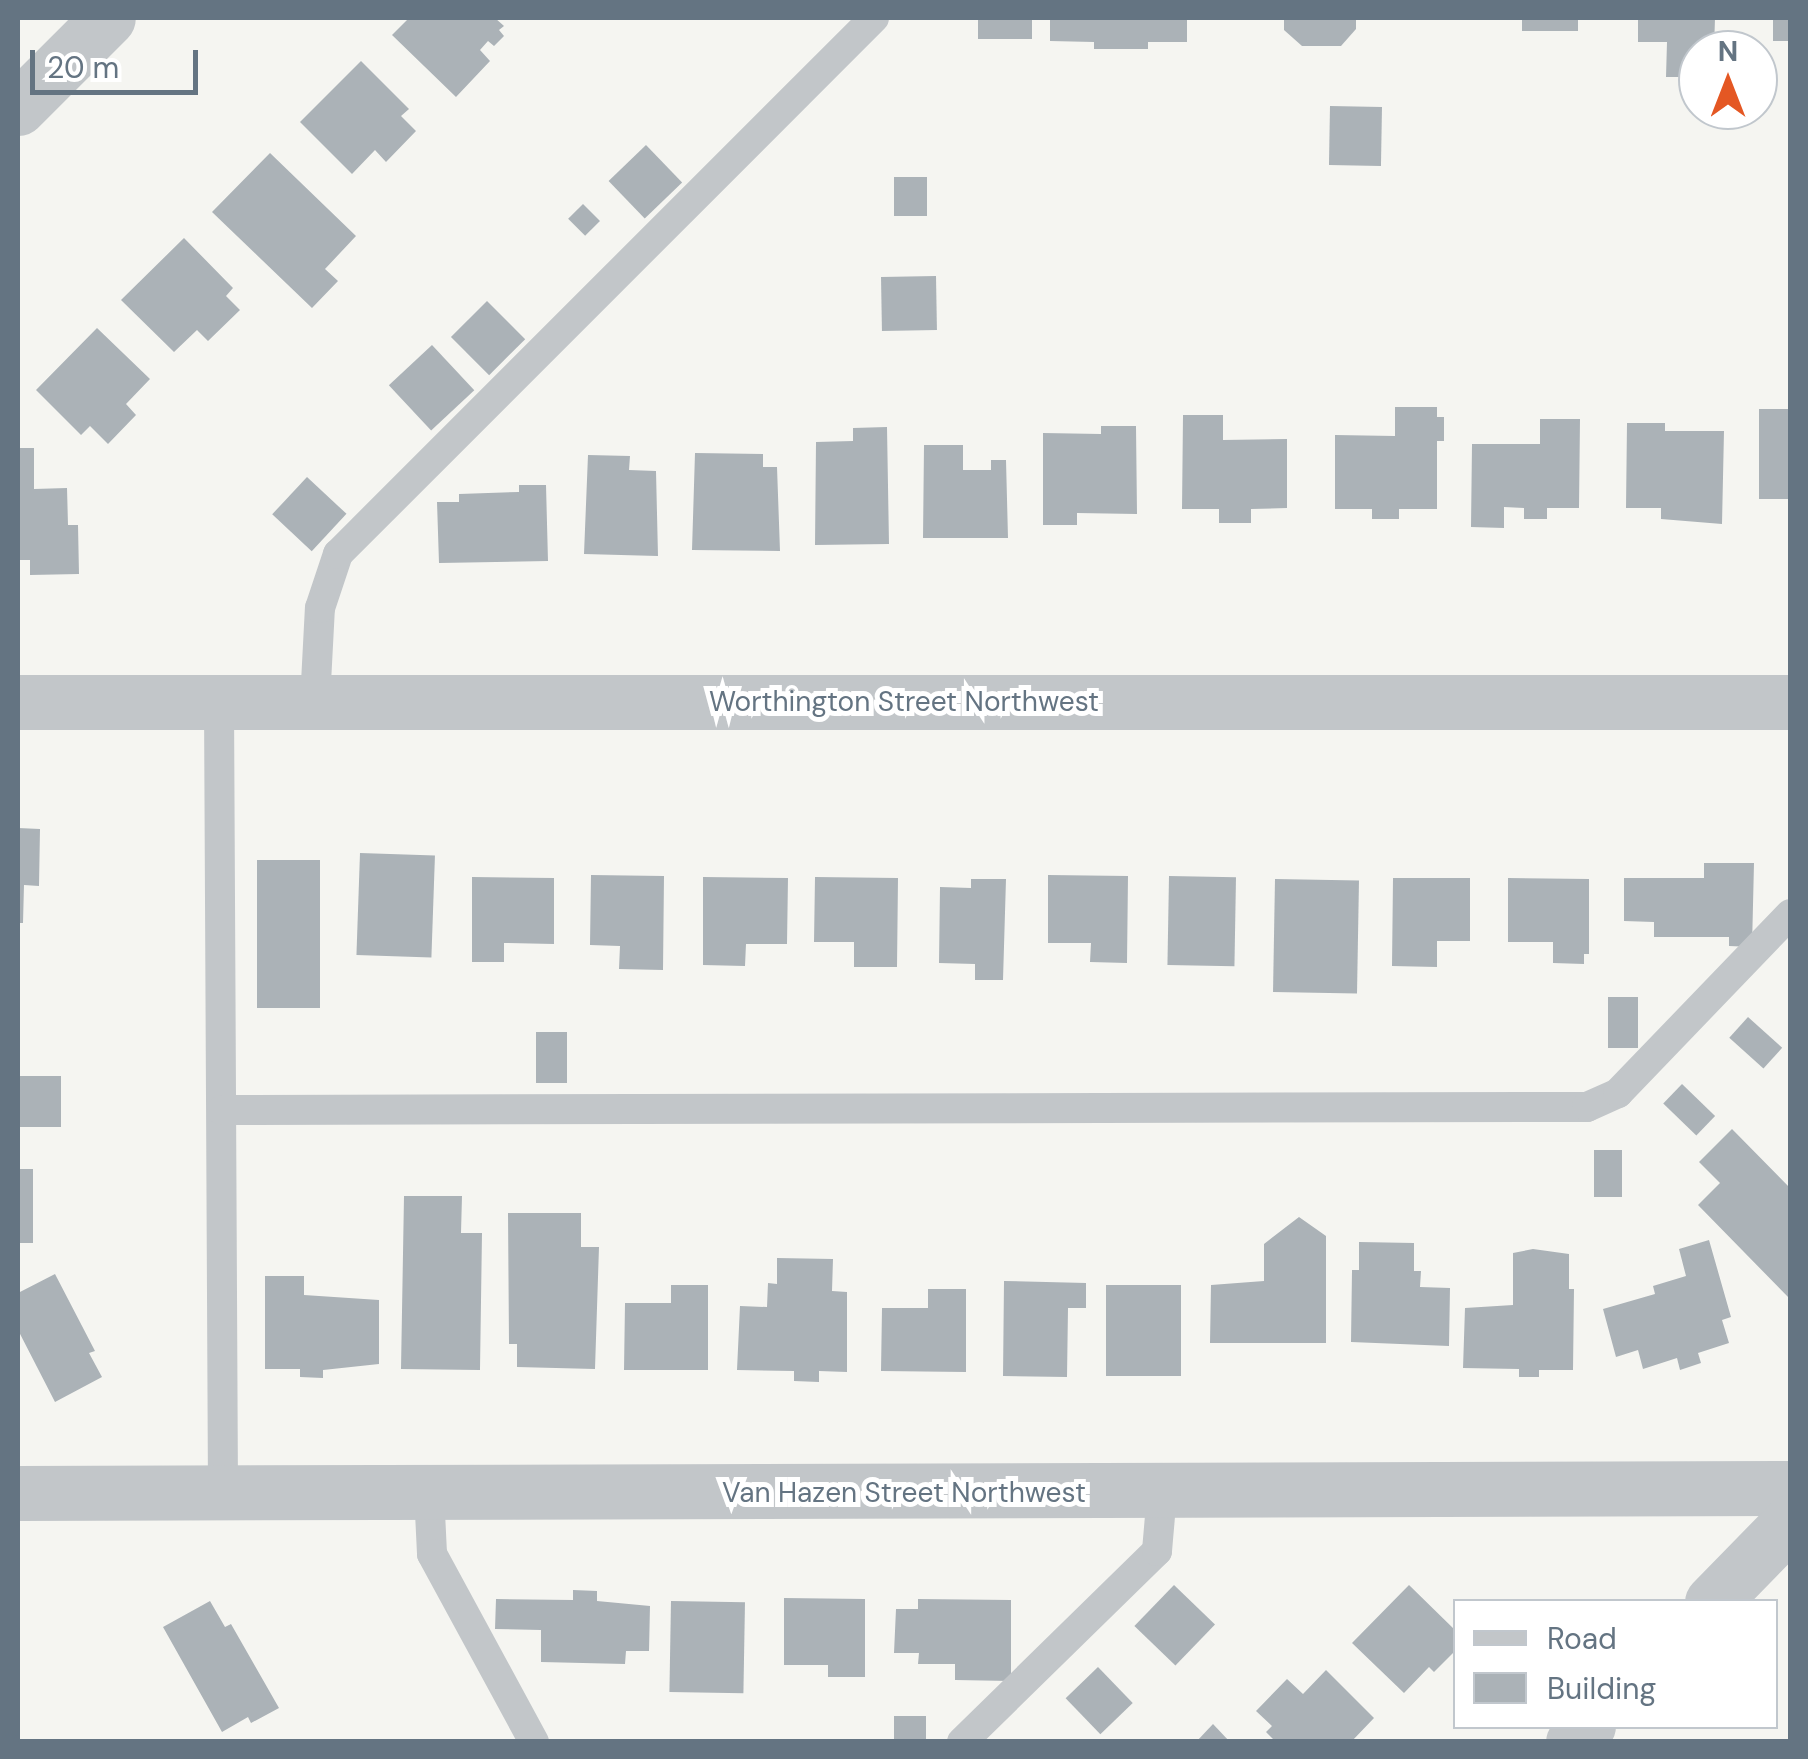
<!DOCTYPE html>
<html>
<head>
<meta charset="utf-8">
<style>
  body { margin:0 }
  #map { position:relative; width:1808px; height:1759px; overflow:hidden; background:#f5f5f1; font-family:"DM Sans",sans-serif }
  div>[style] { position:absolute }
  .building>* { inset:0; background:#abb2b7; transform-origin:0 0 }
  .service>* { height:30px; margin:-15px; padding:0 15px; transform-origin:15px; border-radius:15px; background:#c2c6c9 }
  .minor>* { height:55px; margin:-27.5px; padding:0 27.5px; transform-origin:27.5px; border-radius:27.5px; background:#c2c6c9 }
  .tertiary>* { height:55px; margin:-27.5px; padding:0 27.5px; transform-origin:27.5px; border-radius:27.5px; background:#c2c6c9 }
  span { translate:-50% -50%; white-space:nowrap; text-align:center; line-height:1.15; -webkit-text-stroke:10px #fff; paint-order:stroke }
  .street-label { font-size:28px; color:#647482 }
  .frame { position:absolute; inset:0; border:20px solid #647482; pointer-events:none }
  .legend { position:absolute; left:1453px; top:1599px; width:325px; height:130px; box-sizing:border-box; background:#fff; border:2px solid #c1c7cd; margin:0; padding:12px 18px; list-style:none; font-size:30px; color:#647482 }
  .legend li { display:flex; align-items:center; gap:20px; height:50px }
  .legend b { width:50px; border:2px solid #c1c7cd }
  .north { position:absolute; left:1678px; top:30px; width:100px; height:100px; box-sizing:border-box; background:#fff; border:2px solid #c1c7cd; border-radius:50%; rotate:0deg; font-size:28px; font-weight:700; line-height:40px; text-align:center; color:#647482 }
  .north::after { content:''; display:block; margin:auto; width:35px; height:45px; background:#e45723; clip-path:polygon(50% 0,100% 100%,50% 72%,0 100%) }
  .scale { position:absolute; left:30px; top:50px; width:168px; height:45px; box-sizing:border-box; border:5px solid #647482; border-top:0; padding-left:12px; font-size:30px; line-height:35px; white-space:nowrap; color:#647482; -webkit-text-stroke:8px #fff; paint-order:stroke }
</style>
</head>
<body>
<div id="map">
  <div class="building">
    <div style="clip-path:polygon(409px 18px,495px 18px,504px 26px,499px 30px,504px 36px,494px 46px,488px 41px,480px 50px,490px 61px,456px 97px,392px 35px)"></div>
    <div style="left:978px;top:18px;width:54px;height:21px"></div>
    <div style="clip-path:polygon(1050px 18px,1187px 18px,1187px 42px,1148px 42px,1148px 49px,1094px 49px,1094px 42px,1050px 41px)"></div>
    <div style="clip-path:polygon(1284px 18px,1356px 18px,1356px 29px,1341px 46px,1302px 46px,1284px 30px)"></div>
    <div style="left:1522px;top:18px;width:56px;height:13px"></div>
    <div style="clip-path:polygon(1638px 18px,1715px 18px,1714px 50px,1698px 50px,1698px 77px,1666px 77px,1667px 42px,1638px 42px)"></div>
    <div style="left:1773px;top:18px;width:17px;height:23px"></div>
    <div style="clip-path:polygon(361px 61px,409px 109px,401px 116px,416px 131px,386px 162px,375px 150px,352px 174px,300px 122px)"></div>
    <div style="left:1330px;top:106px;width:52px;height:59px;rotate:1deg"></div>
    <div style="left:646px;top:145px;width:52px;height:52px;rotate:46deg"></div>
    <div style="clip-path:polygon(270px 153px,356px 236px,325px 269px,338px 281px,312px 308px,212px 212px)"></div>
    <div style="left:927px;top:177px;width:39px;height:33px;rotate:90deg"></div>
    <div style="left:583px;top:204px;width:24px;height:21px;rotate:45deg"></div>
    <div style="clip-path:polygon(184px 238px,233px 288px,226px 296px,240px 310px,208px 341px,197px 330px,174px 352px,121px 300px)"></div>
    <div style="left:936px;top:276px;width:54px;height:55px;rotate:89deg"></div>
    <div style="left:487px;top:301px;width:54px;height:51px;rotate:45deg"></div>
    <div style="clip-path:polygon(97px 328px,150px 379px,126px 404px,136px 415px,108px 444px,90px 426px,81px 435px,36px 390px)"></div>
    <div style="left:432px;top:345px;width:62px;height:59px;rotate:47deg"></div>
    <div style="clip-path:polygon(1395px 407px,1437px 407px,1437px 417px,1444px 417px,1444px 441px,1437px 441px,1437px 509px,1399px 509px,1399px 519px,1372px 519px,1372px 509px,1335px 509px,1335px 435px,1395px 436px)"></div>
    <div style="left:1759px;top:409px;width:31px;height:90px"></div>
    <div style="clip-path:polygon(1183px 415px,1223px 415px,1223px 440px,1287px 439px,1287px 508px,1251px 509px,1251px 523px,1219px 523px,1219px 509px,1182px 509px)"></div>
    <div style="clip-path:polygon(1540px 419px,1580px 419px,1579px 508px,1547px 508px,1547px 519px,1524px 519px,1524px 508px,1504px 507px,1504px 528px,1471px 527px,1472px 444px,1540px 444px)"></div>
    <div style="clip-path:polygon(1627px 423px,1665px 423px,1665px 431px,1724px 431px,1722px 524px,1661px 519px,1661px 508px,1626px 508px)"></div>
    <div style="clip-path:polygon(1101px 426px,1136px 426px,1137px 514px,1077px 513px,1077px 525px,1043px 525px,1043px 433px,1101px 434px)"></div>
    <div style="clip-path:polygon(887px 427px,889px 544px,815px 545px,816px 442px,853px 441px,853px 428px)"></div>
    <div style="clip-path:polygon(924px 445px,963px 445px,963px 470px,991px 470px,991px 460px,1006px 460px,1008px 538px,923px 538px)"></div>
    <div style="clip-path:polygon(18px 448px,34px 448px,34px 489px,67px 488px,68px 525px,78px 525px,79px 574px,30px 575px,30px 560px,18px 560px)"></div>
    <div style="clip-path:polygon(695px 453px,763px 454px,763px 467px,777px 467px,780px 551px,692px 550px)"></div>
    <div style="clip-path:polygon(588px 455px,630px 456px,629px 470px,656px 471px,658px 556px,584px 554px)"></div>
    <div style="left:307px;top:477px;width:54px;height:51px;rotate:43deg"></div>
    <div style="clip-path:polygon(519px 485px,546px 485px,548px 561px,439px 563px,437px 502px,459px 502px,459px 494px,519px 492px)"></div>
    <div style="clip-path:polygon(18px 828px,40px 829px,39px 886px,24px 885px,23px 923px,18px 923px)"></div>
    <div style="left:360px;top:853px;width:75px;height:102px;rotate:2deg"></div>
    <div style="left:257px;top:860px;width:63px;height:148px"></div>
    <div style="clip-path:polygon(1704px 863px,1754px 863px,1752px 947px,1729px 946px,1729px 937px,1654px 937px,1654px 922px,1624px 921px,1624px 878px,1704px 878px)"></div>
    <div style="clip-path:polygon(591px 875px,664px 876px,663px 970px,619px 969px,620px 946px,590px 945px)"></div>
    <div style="clip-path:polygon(1048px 875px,1128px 876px,1127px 963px,1090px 962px,1091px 943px,1048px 943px)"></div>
    <div style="left:1169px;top:876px;width:67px;height:89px;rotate:1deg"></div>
    <div style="clip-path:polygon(472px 877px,554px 878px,554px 944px,504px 943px,504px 962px,472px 962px)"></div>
    <div style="clip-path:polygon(703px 877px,788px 878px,787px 944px,746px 944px,745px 966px,703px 965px)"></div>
    <div style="clip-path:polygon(815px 877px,898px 878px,897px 967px,854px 967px,854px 942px,814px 942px)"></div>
    <div style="clip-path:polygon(1393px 878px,1470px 878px,1470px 941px,1437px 941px,1437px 967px,1392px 966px)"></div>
    <div style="clip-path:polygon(1508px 878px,1589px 879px,1589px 954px,1584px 954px,1584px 964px,1553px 963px,1553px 942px,1508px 942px)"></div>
    <div style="clip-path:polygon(971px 879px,1006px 879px,1003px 980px,975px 980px,975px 964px,939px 963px,940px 887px,971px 888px)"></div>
    <div style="left:1275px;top:879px;width:84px;height:113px;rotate:1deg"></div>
    <div style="left:1608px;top:997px;width:30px;height:51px"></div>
    <div style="left:1748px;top:1017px;width:46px;height:28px;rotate:42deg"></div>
    <div style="left:536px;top:1032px;width:31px;height:51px"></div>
    <div style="left:18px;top:1076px;width:43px;height:51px"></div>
    <div style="left:1682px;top:1084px;width:46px;height:27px;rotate:44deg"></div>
    <div style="clip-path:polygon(1732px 1129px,1790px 1188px,1790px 1299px,1698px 1205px,1720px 1183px,1699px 1162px)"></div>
    <div style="left:1594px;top:1150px;width:28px;height:47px"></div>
    <div style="left:33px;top:1169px;width:74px;height:15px;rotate:90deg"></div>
    <div style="clip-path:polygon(404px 1196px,462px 1196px,461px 1233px,482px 1233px,480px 1370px,401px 1369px)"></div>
    <div style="clip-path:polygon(508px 1213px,581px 1213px,581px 1247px,599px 1247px,595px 1369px,517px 1367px,517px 1344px,509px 1344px)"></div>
    <div style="clip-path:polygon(1299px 1217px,1326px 1236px,1326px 1343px,1210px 1343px,1211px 1285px,1264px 1281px,1264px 1244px)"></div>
    <div style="clip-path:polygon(1709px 1240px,1731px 1317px,1722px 1320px,1729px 1343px,1698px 1353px,1701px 1363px,1680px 1370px,1677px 1358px,1643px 1369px,1638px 1350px,1616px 1357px,1603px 1309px,1655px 1294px,1653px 1286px,1686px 1276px,1679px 1249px)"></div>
    <div style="clip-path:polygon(1359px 1242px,1414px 1243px,1414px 1271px,1421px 1271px,1420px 1287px,1450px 1288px,1449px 1346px,1351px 1342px,1352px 1270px,1359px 1270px)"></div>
    <div style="clip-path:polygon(1533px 1249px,1569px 1254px,1569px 1289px,1574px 1289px,1573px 1370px,1539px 1370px,1539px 1377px,1519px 1377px,1519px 1369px,1463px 1368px,1465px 1308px,1513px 1305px,1513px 1253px)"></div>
    <div style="clip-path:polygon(777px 1258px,833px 1259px,832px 1291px,847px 1292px,847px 1372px,819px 1371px,819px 1382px,794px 1381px,794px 1371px,737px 1370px,740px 1306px,767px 1307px,768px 1283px,777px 1284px)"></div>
    <div style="clip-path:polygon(55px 1274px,95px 1351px,89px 1353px,102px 1377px,55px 1402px,18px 1330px,18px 1293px)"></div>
    <div style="clip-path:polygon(265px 1276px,304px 1276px,304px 1295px,379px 1300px,379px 1364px,323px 1370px,323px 1378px,300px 1377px,300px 1369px,265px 1369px)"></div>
    <div style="clip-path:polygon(1004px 1281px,1086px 1283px,1086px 1308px,1068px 1308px,1067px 1377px,1003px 1376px)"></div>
    <div style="clip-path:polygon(671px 1285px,708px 1285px,708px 1370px,624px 1370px,625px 1303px,671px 1303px)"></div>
    <div style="left:1106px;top:1285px;width:75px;height:91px"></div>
    <div style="clip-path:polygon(928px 1289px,966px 1289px,966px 1372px,881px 1371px,882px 1308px,928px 1308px)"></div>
    <div style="left:1174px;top:1585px;width:57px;height:57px;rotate:44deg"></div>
    <div style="clip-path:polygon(1409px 1585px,1456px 1631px,1456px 1650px,1434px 1672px,1429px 1667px,1404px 1693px,1352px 1643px)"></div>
    <div style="clip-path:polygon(573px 1590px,597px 1591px,597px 1601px,650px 1606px,649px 1651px,626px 1651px,625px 1664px,541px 1662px,541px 1630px,495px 1629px,496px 1599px,573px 1600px)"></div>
    <div style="clip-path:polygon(784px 1598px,865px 1599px,865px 1677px,828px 1677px,828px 1665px,784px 1665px)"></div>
    <div style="clip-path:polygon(918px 1599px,1011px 1600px,1011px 1681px,955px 1680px,955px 1664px,918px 1664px,919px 1653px,894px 1653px,896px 1609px,918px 1609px)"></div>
    <div style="clip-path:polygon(210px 1601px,225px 1627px,231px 1624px,279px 1708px,251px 1723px,248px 1717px,222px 1732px,163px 1627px)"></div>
    <div style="left:671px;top:1601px;width:74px;height:91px;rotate:1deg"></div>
    <div style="left:1098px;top:1667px;width:50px;height:45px;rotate:46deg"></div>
    <div style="clip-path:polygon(1326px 1670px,1374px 1718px,1351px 1742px,1276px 1742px,1266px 1732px,1272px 1726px,1256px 1711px,1287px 1679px,1303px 1694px)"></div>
    <div style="left:894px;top:1716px;width:32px;height:26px"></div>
    <div style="clip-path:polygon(1213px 1724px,1230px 1742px,1196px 1742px)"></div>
  </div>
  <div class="service">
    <div style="left:219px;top:702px;width:791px;rotate:89.71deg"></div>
    <div style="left:315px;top:702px;width:94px;rotate:-87deg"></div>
    <div style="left:320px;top:608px;width:57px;rotate:-71.6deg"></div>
    <div style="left:338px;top:554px;width:758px;rotate:-45deg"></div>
    <div style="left:222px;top:1110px;width:1365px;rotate:-0.13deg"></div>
    <div style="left:1587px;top:1107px;width:34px;rotate:-24deg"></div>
    <div style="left:1618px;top:1093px;width:248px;rotate:-46.1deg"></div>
    <div style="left:429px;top:1492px;width:62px;rotate:87.2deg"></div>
    <div style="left:432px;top:1554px;width:214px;rotate:61.5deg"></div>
    <div style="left:962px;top:1742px;width:273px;rotate:-44.4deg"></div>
    <div style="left:1157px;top:1551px;width:58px;rotate:-85.1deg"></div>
  </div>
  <div class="minor">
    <div style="left:18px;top:702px;width:1772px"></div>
    <div style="left:18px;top:1493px;width:1772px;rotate:-0.16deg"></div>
    <div style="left:1712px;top:1602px;width:112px;rotate:-45.7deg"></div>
    <div style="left:1573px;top:1742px;width:22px;rotate:-47deg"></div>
  </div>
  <div class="tertiary">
    <div style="left:18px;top:108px;width:127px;rotate:-45deg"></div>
  </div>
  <div class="street-label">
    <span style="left:904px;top:702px">Worthington Street Northwest</span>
    <span style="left:904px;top:1493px">Van Hazen Street Northwest</span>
  </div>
  <div class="frame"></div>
  <ul class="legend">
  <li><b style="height:12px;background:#c2c6c9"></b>Road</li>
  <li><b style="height:28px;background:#abb2b7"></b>Building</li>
  </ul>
  <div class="north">N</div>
  <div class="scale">20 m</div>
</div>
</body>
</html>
